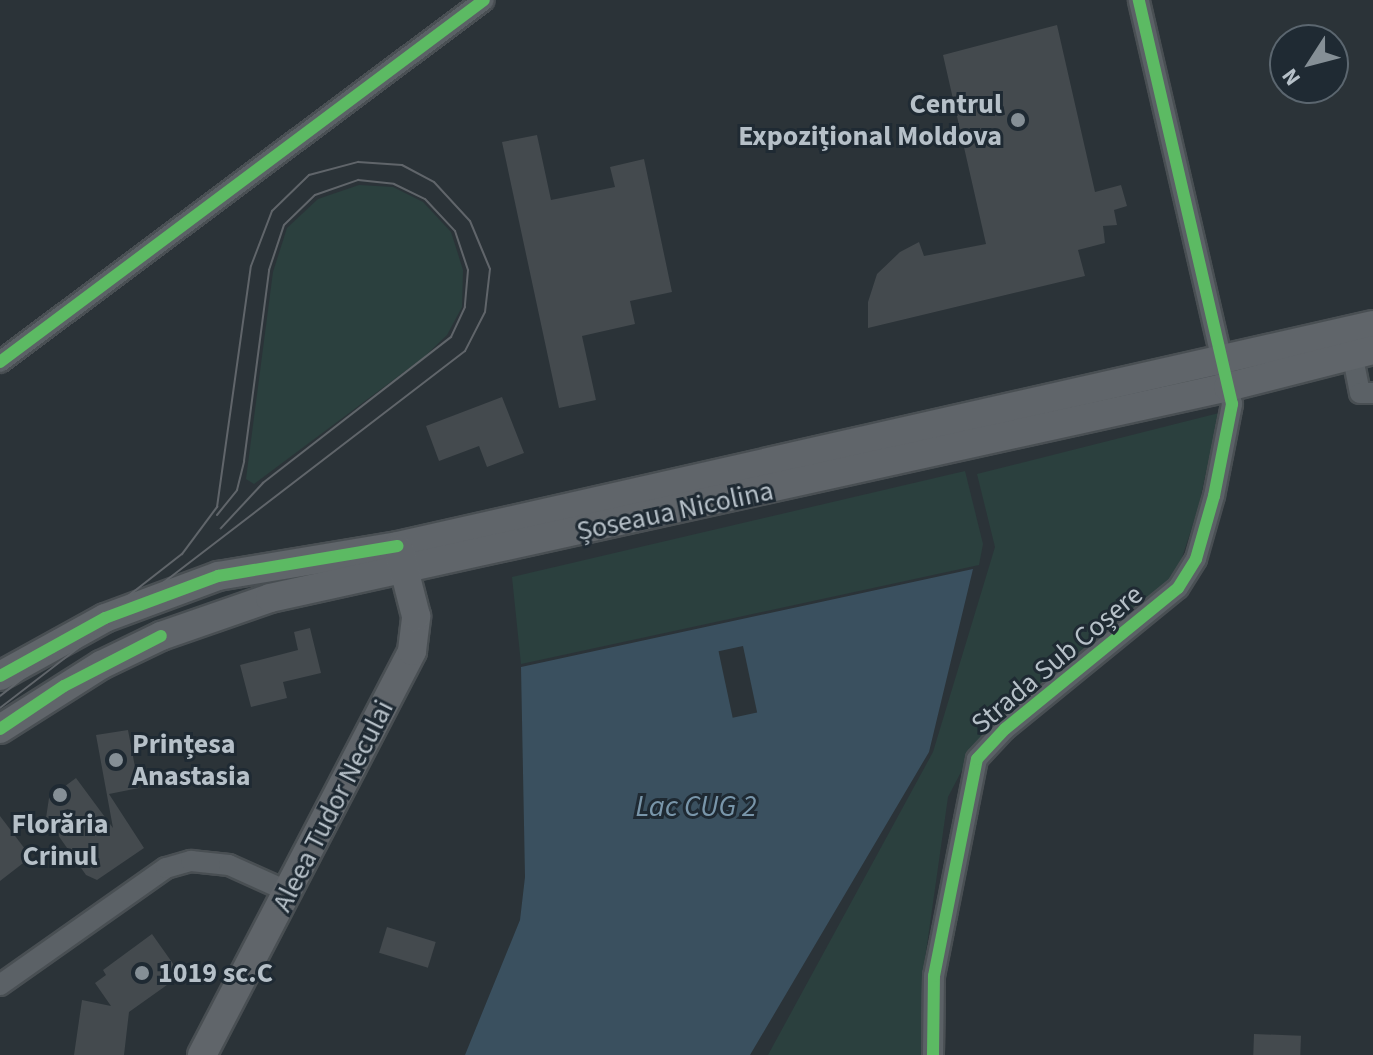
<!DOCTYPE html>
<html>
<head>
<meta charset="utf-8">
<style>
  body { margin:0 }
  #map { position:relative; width:1373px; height:1055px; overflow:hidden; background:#2b3338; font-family:"Source Sans 3",sans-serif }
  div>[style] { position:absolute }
  .green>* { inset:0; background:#2b403e }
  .water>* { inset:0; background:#3a505f }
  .pier>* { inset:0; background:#2b3338; transform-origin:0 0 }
  .building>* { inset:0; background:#444a4e; transform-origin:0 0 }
  .roads { filter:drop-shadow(2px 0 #494f53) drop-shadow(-2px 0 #494f53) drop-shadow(0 2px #494f53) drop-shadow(0 -2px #494f53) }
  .street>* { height:20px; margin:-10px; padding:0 10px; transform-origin:10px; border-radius:10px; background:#5b6166 }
  .secondary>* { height:28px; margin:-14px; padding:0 14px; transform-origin:14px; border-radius:14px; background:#60656a }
  .tram>* { height:2px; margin:-1px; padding:0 1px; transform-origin:1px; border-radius:1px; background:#60656a }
  .cycleway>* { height:12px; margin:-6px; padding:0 6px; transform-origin:6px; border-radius:6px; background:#5cba63 }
  .dots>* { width:22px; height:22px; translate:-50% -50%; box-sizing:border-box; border:4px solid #1f2a33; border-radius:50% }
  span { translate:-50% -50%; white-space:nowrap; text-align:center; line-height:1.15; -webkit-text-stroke:6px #1f2a33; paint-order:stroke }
  .poi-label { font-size:28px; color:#b6c0c8; font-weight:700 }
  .right { translate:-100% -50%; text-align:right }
  .left { translate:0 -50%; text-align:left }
  .street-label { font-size:28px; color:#b6c0c8 }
  .water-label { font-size:30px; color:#7996aa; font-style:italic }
  .north { position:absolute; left:1269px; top:24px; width:80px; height:80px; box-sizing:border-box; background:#1f2a33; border:2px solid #5b666f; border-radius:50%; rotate:234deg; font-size:22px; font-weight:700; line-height:32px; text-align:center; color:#b6c0c8 }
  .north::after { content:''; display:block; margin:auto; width:28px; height:36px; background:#858f96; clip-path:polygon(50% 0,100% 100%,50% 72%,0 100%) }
</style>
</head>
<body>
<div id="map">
  <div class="green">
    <div style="clip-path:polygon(359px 185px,393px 187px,423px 202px,451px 232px,463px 270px,462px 307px,447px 335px,424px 357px,254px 484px,246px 479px,273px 272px,287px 228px,318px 199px)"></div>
    <div style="clip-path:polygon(1219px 413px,1198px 509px,1176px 576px,973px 749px,948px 797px,925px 959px,923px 1055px,768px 1055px,933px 752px,995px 547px,977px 474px)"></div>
    <div style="clip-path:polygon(965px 471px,983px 544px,979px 565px,521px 664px,512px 577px)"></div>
  </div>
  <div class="water">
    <div style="clip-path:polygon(973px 569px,929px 752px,750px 1055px,465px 1055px,520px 920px,525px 877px,521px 667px)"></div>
  </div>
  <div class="pier">
    <div style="left:743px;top:646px;width:68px;height:25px;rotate:78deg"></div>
  </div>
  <div class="building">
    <div style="clip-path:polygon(1057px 25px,1095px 192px,1121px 185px,1127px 206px,1114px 210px,1117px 225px,1103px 226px,1105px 243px,1078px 250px,1085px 276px,868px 328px,868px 302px,877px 274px,900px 252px,919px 242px,924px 256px,986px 244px,943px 55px)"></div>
    <div style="clip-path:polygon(537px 135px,551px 200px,615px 187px,610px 167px,644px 159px,672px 292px,630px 301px,635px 324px,582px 336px,596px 400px,559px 408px,502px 142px)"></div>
    <div style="clip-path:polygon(502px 397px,524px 453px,487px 467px,479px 446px,439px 461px,426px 426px)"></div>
    <div style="clip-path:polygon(310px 628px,321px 673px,283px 682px,287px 698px,251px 707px,240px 665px,298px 650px,294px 632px)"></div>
    <div style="clip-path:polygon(128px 730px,139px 788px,109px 794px,144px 848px,97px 880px,86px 875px,46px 818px,49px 798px,76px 778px,113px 828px,96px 735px)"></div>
    <div style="clip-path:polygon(0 816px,31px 857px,0 881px)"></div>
    <div style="left:387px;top:927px;width:51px;height:27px;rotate:17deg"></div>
    <div style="clip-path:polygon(152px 934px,181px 975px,129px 1012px,124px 1055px,74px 1055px,82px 1000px,111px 1006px,95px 983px,106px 975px,103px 970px)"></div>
    <div style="left:1254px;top:1034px;width:47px;height:21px;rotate:2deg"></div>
  </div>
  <div class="roads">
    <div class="street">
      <div style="left:1350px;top:343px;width:51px;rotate:78.7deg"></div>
      <div style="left:1360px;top:393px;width:13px"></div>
      <div style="left:0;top:362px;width:604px;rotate:-36.79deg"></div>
      <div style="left:0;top:985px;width:203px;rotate:-35.2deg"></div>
      <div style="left:166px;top:868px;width:26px;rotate:-16deg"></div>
      <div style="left:191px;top:861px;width:38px;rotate:6deg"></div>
      <div style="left:229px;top:865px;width:66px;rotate:24.2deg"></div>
      <div style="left:933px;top:1055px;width:79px;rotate:-89.3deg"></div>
      <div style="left:934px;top:976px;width:221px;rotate:-78.8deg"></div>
      <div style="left:977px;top:759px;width:41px;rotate:-47deg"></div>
      <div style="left:1005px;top:729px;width:223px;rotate:-39.2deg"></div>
      <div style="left:1178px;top:588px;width:34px;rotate:-58deg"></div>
      <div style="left:1196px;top:559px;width:66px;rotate:-74.1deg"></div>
      <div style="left:1214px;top:496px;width:94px;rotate:-78.9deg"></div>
      <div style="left:1232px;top:404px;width:415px;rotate:-103deg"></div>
    </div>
    <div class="secondary">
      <div style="left:0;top:676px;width:120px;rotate:-28.9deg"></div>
      <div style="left:105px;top:618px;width:121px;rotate:-20.4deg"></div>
      <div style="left:218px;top:576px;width:182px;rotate:-9.5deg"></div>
      <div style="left:398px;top:546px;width:1000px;rotate:-12.77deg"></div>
      <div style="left:0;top:729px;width:120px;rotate:-32.4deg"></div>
      <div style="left:101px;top:665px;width:67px;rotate:-25.8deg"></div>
      <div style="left:161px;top:636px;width:115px;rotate:-19.2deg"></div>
      <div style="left:270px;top:598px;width:981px;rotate:-12.42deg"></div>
      <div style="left:1228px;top:387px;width:150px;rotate:-14.3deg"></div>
      <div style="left:202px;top:1055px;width:455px;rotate:-62.5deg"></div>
      <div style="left:412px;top:651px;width:35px;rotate:-83deg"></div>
      <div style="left:416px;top:616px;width:68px;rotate:-104.4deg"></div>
    </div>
  </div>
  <div class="tram">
    <div style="left:217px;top:515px;width:32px;rotate:-51deg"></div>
    <div style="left:237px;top:490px;width:30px;rotate:-76deg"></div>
    <div style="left:244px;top:461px;width:193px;rotate:-82.5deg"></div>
    <div style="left:269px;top:270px;width:47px;rotate:-71.6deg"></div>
    <div style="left:284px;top:225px;width:43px;rotate:-44.1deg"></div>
    <div style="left:315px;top:195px;width:46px;rotate:-19.2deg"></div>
    <div style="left:358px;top:180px;width:36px;rotate:6deg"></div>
    <div style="left:394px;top:184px;width:34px;rotate:26deg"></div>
    <div style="left:425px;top:199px;width:44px;rotate:46.8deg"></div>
    <div style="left:455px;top:231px;width:41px;rotate:71.6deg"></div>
    <div style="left:468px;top:270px;width:37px;rotate:95deg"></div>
    <div style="left:465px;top:307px;width:33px;rotate:115deg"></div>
    <div style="left:451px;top:337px;width:238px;rotate:142.2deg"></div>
    <div style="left:263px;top:483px;width:62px;rotate:133deg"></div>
    <div style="left:0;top:696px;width:231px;rotate:-38deg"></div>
    <div style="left:182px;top:554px;width:59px;rotate:-53.3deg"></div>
    <div style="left:217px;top:507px;width:243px;rotate:-82deg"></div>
    <div style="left:251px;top:266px;width:59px;rotate:-69.1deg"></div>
    <div style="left:272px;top:211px;width:52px;rotate:-44.2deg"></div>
    <div style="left:309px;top:175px;width:51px;rotate:-14.9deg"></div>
    <div style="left:358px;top:162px;width:44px;rotate:3.9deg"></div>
    <div style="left:402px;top:165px;width:36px;rotate:28deg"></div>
    <div style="left:434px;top:182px;width:53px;rotate:47.3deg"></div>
    <div style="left:470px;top:221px;width:52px;rotate:67.4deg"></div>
    <div style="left:490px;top:269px;width:43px;rotate:96.6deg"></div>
    <div style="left:485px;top:312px;width:44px;rotate:117.1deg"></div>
    <div style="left:465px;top:351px;width:586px;rotate:142.49deg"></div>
  </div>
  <div class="cycleway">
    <div style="left:0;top:362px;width:604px;rotate:-36.79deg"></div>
    <div style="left:0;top:676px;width:120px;rotate:-28.9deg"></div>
    <div style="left:105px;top:618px;width:121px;rotate:-20.4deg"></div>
    <div style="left:218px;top:576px;width:182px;rotate:-9.5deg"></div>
    <div style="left:0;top:729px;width:77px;rotate:-33.9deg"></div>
    <div style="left:64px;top:686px;width:109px;rotate:-27.3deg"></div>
    <div style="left:933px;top:1055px;width:79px;rotate:-89.3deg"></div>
    <div style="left:934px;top:976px;width:221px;rotate:-78.8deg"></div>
    <div style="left:977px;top:759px;width:41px;rotate:-47deg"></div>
    <div style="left:1005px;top:729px;width:223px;rotate:-39.2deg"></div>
    <div style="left:1178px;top:588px;width:34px;rotate:-58deg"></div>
    <div style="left:1196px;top:559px;width:66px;rotate:-74.1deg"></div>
    <div style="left:1214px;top:496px;width:94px;rotate:-78.9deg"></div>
    <div style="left:1232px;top:404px;width:415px;rotate:-103deg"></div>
  </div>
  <div class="dots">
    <div style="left:1018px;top:120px;background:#858f96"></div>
    <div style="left:116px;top:760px;background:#858f96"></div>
    <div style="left:60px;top:795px;background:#858f96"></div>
    <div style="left:142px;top:973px;background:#858f96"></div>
  </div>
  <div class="poi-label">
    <span class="right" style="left:1002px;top:120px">Centrul<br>Expozițional Moldova</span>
    <span class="left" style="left:132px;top:760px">Prințesa<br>Anastasia</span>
    <span style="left:60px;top:840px">Florăria<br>Crinul</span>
    <span class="left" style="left:158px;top:973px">1019 sc.C</span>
  </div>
  <div class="street-label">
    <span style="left:675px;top:511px;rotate:-12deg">Șoseaua Nicolina</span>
    <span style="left:1057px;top:659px;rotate:-40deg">Strada Sub Coșere</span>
    <span style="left:333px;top:806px;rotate:-63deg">Aleea Tudor Neculai</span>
  </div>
  <div class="water-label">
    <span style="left:696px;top:807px">Lac CUG 2</span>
  </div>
  <div class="north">N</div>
</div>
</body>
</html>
